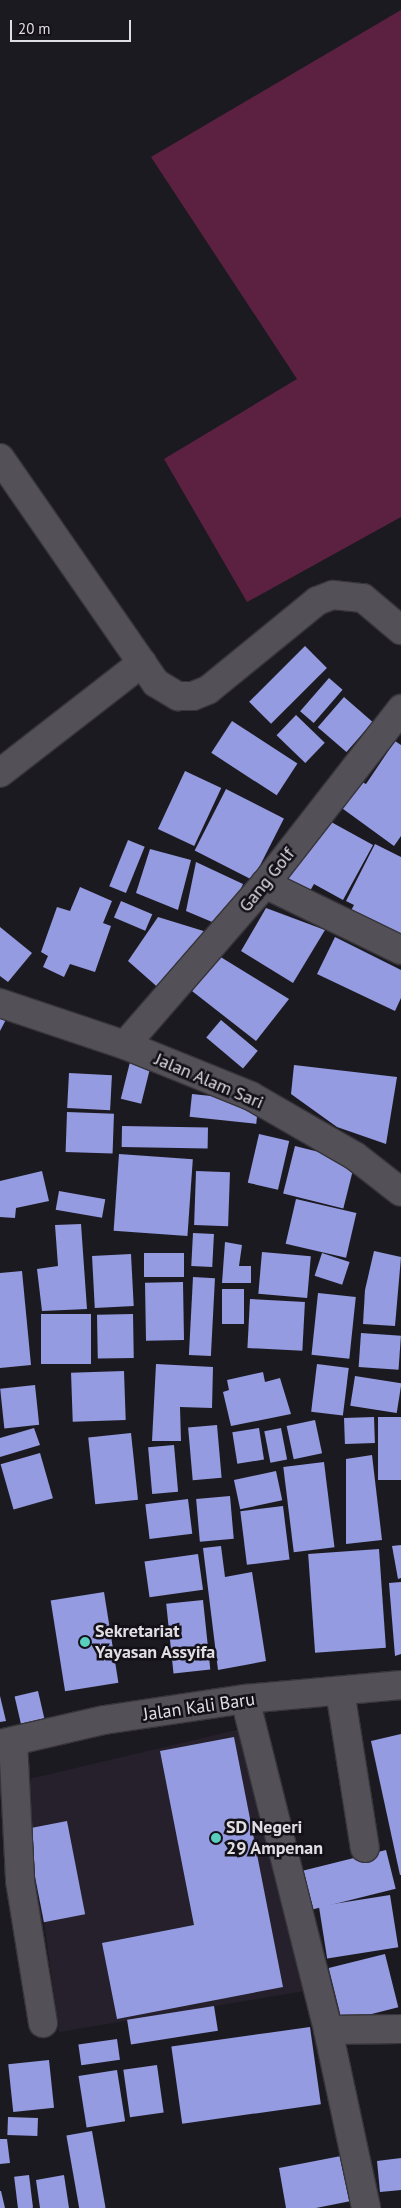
<!DOCTYPE html>
<html>
<head>
<meta charset="utf-8">
<style>
  body { margin:0 }
  #map { position:relative; width:401px; height:2208px; overflow:hidden; background:#1c1a21; font-family:"PT Sans",sans-serif }
  div>[style] { position:absolute }
  .built>* { inset:0; background:#25202c }
  .green>* { inset:0; background:#5c2041 }
  .building>* { inset:0; background:#949be0; transform-origin:0 0 }
  .roads { filter:drop-shadow(1px 0 #37353a) drop-shadow(-1px 0 #37353a) drop-shadow(0 1px #37353a) drop-shadow(0 -1px #37353a) }
  .minor>* { height:28px; margin:-14px; padding:0 14px; transform-origin:14px; border-radius:14px; background:#535058 }
  .dots>* { width:14px; height:14px; translate:-50% -50%; box-sizing:border-box; border:2px solid #131117; border-radius:50% }
  span { translate:-50% -50%; white-space:nowrap; text-align:center; line-height:1.15; -webkit-text-stroke:5px #131117; paint-order:stroke }
  .street-label { font-size:18px; color:#e0dee3 }
  .poi-label { font-size:18px; color:#e0dee3; font-weight:700 }
  .left { translate:0 -50%; text-align:left }
  .scale { position:absolute; left:10px; top:20px; width:121px; height:22px; box-sizing:border-box; border:2px solid #e0dee3; border-top:0; padding-left:6px; font-size:15px; line-height:18px; white-space:nowrap; color:#e0dee3; -webkit-text-stroke:4px #131117; paint-order:stroke }
</style>
</head>
<body>
<div id="map">
  <div class="built">
    <div style="clip-path:polygon(245px 1728px,305px 1991px,59px 2032px,25px 1780px)"></div>
  </div>
  <div class="green">
    <div style="clip-path:polygon(401px 10px,401px 517px,247px 602px,164px 459px,297px 379px,151px 157px)"></div>
  </div>
  <div class="building">
    <div style="left:305px;top:646px;width:31px;height:79px;rotate:45deg"></div>
    <div style="left:329px;top:678px;width:18px;height:44px;rotate:41deg"></div>
    <div style="left:344px;top:697px;width:38px;height:40px;rotate:41deg"></div>
    <div style="left:296px;top:715px;width:40px;height:28px;rotate:44deg"></div>
    <div style="left:232px;top:721px;width:78px;height:38px;rotate:33deg"></div>
    <div style="clip-path:polygon(395px 741px,401px 745px,401px 836px,394px 846px,339px 806px,356px 779px,366px 784px)"></div>
    <div style="left:185px;top:771px;width:40px;height:64px;rotate:25deg"></div>
    <div style="left:226px;top:789px;width:65px;height:69px;rotate:27deg"></div>
    <div style="clip-path:polygon(322px 817px,373px 845px,343px 900px,314px 884px,307px 896px,281px 886px)"></div>
    <div style="left:128px;top:840px;width:18px;height:50px;rotate:22deg"></div>
    <div style="clip-path:polygon(375px 844px,401px 857px,401px 940px,349px 914px,354px 905px,346px 901px)"></div>
    <div style="clip-path:polygon(150px 849px,191px 860px,178px 910px,136px 893px)"></div>
    <div style="clip-path:polygon(196px 862px,243px 884px,224px 927px,186px 911px)"></div>
    <div style="clip-path:polygon(80px 887px,112px 901px,103px 923px,111px 926px,95px 972px,70px 964px,64px 977px,43px 967px,48px 956px,41px 952px,57px 907px,70px 911px)"></div>
    <div style="left:121px;top:901px;width:34px;height:18px;rotate:23deg"></div>
    <div style="clip-path:polygon(266px 908px,325px 930px,293px 983px,241px 951px)"></div>
    <div style="clip-path:polygon(158px 917px,210px 933px,162px 991px,128px 961px)"></div>
    <div style="clip-path:polygon(0 927px,32px 953px,8px 982px,0 976px)"></div>
    <div style="clip-path:polygon(335px 937px,401px 970px,401px 998px,395px 1011px,317px 974px)"></div>
    <div style="clip-path:polygon(219px 956px,289px 999px,256px 1041px,192px 991px)"></div>
    <div style="clip-path:polygon(0 1005px,11px 1010px,0 1031px)"></div>
    <div style="left:221px;top:1020px;width:48px;height:23px;rotate:40deg"></div>
    <div style="left:131px;top:1058px;width:21px;height:42px;rotate:14deg"></div>
    <div style="clip-path:polygon(294px 1065px,397px 1077px,386px 1144px,337px 1127px,291px 1094px)"></div>
    <div style="left:69px;top:1073px;width:43px;height:35px;rotate:3deg"></div>
    <div style="left:192px;top:1094px;width:67px;height:23px;rotate:6deg"></div>
    <div style="left:67px;top:1112px;width:47px;height:40px;rotate:2deg"></div>
    <div style="left:122px;top:1126px;width:86px;height:21px;rotate:1deg"></div>
    <div style="left:259px;top:1134px;width:31px;height:50px;rotate:13deg"></div>
    <div style="left:295px;top:1146px;width:62px;height:49px;rotate:14deg"></div>
    <div style="left:119px;top:1154px;width:74px;height:77px;rotate:4deg"></div>
    <div style="clip-path:polygon(42px 1171px,49px 1201px,16px 1208px,15px 1218px,0 1217px,0 1181px)"></div>
    <div style="left:196px;top:1171px;width:34px;height:54px;rotate:2deg"></div>
    <div style="left:59px;top:1191px;width:47px;height:19px;rotate:10deg"></div>
    <div style="left:296px;top:1199px;width:62px;height:46px;rotate:13deg"></div>
    <div style="clip-path:polygon(81px 1224px,87px 1309px,42px 1311px,37px 1269px,58px 1266px,55px 1225px)"></div>
    <div style="left:193px;top:1233px;width:21px;height:33px;rotate:3deg"></div>
    <div style="clip-path:polygon(225px 1242px,242px 1245px,239px 1266px,251px 1266px,251px 1283px,222px 1283px)"></div>
    <div style="clip-path:polygon(374px 1251px,401px 1257px,395px 1326px,363px 1324px,365px 1290px)"></div>
    <div style="left:262px;top:1252px;width:49px;height:42px;rotate:5deg"></div>
    <div style="left:144px;top:1253px;width:40px;height:24px"></div>
    <div style="left:322px;top:1253px;width:29px;height:24px;rotate:18deg"></div>
    <div style="left:131px;top:1254px;width:52px;height:39px;rotate:87deg"></div>
    <div style="clip-path:polygon(22px 1271px,31px 1365px,0 1368px,0 1273px)"></div>
    <div style="left:193px;top:1277px;width:22px;height:78px;rotate:3deg"></div>
    <div style="left:183px;top:1282px;width:58px;height:38px;rotate:89deg"></div>
    <div style="left:222px;top:1289px;width:22px;height:35px"></div>
    <div style="left:318px;top:1293px;width:38px;height:62px;rotate:6deg"></div>
    <div style="left:250px;top:1299px;width:55px;height:49px;rotate:3deg"></div>
    <div style="left:91px;top:1314px;width:50px;height:50px;rotate:90deg"></div>
    <div style="left:133px;top:1314px;width:44px;height:36px;rotate:89deg"></div>
    <div style="left:361px;top:1333px;width:40px;height:34px;rotate:4deg"></div>
    <div style="clip-path:polygon(156px 1364px,213px 1367px,212px 1408px,180px 1407px,181px 1441px,152px 1441px)"></div>
    <div style="left:317px;top:1364px;width:32px;height:48px;rotate:7deg"></div>
    <div style="left:124px;top:1371px;width:49px;height:53px;rotate:88deg"></div>
    <div style="clip-path:polygon(263px 1372px,265px 1382px,280px 1378px,291px 1414px,231px 1426px,223px 1392px,229px 1390px,227px 1380px)"></div>
    <div style="left:355px;top:1376px;width:47px;height:30px;rotate:9deg"></div>
    <div style="left:35px;top:1385px;width:40px;height:35px;rotate:84deg"></div>
    <div style="left:374px;top:1417px;width:26px;height:30px;rotate:88deg"></div>
    <div style="left:378px;top:1417px;width:23px;height:63px"></div>
    <div style="left:315px;top:1420px;width:34px;height:29px;rotate:78deg"></div>
    <div style="left:217px;top:1425px;width:53px;height:29px;rotate:85deg"></div>
    <div style="clip-path:polygon(34px 1428px,40px 1445px,0 1457px,0 1438px)"></div>
    <div style="left:259px;top:1428px;width:32px;height:27px;rotate:81deg"></div>
    <div style="left:281px;top:1428px;width:32px;height:17px;rotate:79deg"></div>
    <div style="left:131px;top:1433px;width:67px;height:43px;rotate:84deg"></div>
    <div style="left:174px;top:1445px;width:47px;height:26px;rotate:85deg"></div>
    <div style="left:40px;top:1453px;width:47px;height:41px;rotate:74deg"></div>
    <div style="clip-path:polygon(372px 1455px,382px 1540px,346px 1544px,346px 1459px)"></div>
    <div style="left:324px;top:1462px;width:86px;height:41px;rotate:83deg"></div>
    <div style="left:276px;top:1471px;width:30px;height:43px;rotate:78deg"></div>
    <div style="left:230px;top:1496px;width:43px;height:34px;rotate:85deg"></div>
    <div style="left:188px;top:1499px;width:35px;height:43px;rotate:83deg"></div>
    <div style="left:283px;top:1506px;width:54px;height:43px;rotate:83deg"></div>
    <div style="clip-path:polygon(401px 1545px,401px 1578px,398px 1579px,392px 1546px)"></div>
    <div style="clip-path:polygon(221px 1546px,225px 1577px,252px 1572px,266px 1661px,218px 1670px,203px 1548px)"></div>
    <div style="left:379px;top:1549px;width:99px;height:71px;rotate:86deg"></div>
    <div style="left:198px;top:1554px;width:36px;height:54px;rotate:82deg"></div>
    <div style="clip-path:polygon(401px 1582px,401px 1654px,395px 1656px,389px 1583px)"></div>
    <div style="left:104px;top:1592px;width:92px;height:54px;rotate:81deg"></div>
    <div style="left:203px;top:1600px;width:70px;height:37px;rotate:84deg"></div>
    <div style="left:38px;top:1691px;width:36px;height:24px;rotate:77deg"></div>
    <div style="clip-path:polygon(0 1696px,6px 1721px,0 1722px)"></div>
    <div style="clip-path:polygon(401px 1734px,401px 1875px,400px 1875px,371px 1741px)"></div>
    <div style="clip-path:polygon(234px 1737px,283px 1987px,117px 2019px,102px 1943px,194px 1925px,160px 1751px)"></div>
    <div style="left:67px;top:1821px;width:95px;height:42px;rotate:79deg"></div>
    <div style="left:386px;top:1850px;width:40px;height:89px;rotate:76deg"></div>
    <div style="left:390px;top:1895px;width:53px;height:72px;rotate:81deg"></div>
    <div style="left:385px;top:1954px;width:55px;height:58px;rotate:76deg"></div>
    <div style="left:214px;top:2006px;width:25px;height:88px;rotate:81deg"></div>
    <div style="left:310px;top:2027px;width:78px;height:140px;rotate:82deg"></div>
    <div style="left:117px;top:2039px;width:21px;height:39px;rotate:82deg"></div>
    <div style="left:49px;top:2060px;width:48px;height:41px;rotate:84deg"></div>
    <div style="left:157px;top:2065px;width:48px;height:34px;rotate:82deg"></div>
    <div style="left:117px;top:2070px;width:52px;height:39px;rotate:81deg"></div>
    <div style="left:8px;top:2117px;width:30px;height:18px;rotate:2deg"></div>
    <div style="left:92px;top:2131px;width:78px;height:26px;rotate:80deg"></div>
    <div style="clip-path:polygon(0 2139px,7px 2139px,10px 2163px,0 2164px)"></div>
    <div style="clip-path:polygon(341px 2156px,351px 2201px,316px 2208px,286px 2208px,279px 2168px)"></div>
    <div style="clip-path:polygon(401px 2158px,401px 2190px,380px 2192px,377px 2161px)"></div>
    <div style="left:29px;top:2175px;width:33px;height:15px;rotate:83deg"></div>
    <div style="clip-path:polygon(64px 2175px,69px 2208px,40px 2208px,36px 2180px)"></div>
    <div style="clip-path:polygon(0 2191px,1px 2191px,5px 2208px,0 2208px)"></div>
  </div>
  <div class="roads">
    <div class="minor">
      <div style="left:0;top:458px;width:274px;rotate:55.3deg"></div>
      <div style="left:156px;top:683px;width:26px;rotate:31deg"></div>
      <div style="left:178px;top:696px;width:15px"></div>
      <div style="left:193px;top:696px;width:16px;rotate:-22deg"></div>
      <div style="left:208px;top:690px;width:141px;rotate:-39.2deg"></div>
      <div style="left:317px;top:601px;width:17px;rotate:-21deg"></div>
      <div style="left:333px;top:595px;width:30px;rotate:6deg"></div>
      <div style="left:363px;top:598px;width:50px;rotate:40.1deg"></div>
      <div style="left:0;top:773px;width:180px;rotate:-37.8deg"></div>
      <div style="left:265px;top:884px;width:151px;rotate:25.9deg"></div>
      <div style="left:0;top:1003px;width:132px;rotate:18.6deg"></div>
      <div style="left:125px;top:1045px;width:136px;rotate:22deg"></div>
      <div style="left:251px;top:1096px;width:120px;rotate:30deg"></div>
      <div style="left:355px;top:1156px;width:58px;rotate:38deg"></div>
      <div style="left:125px;top:1045px;width:213px;rotate:-49deg"></div>
      <div style="left:265px;top:884px;width:222px;rotate:-52.1deg"></div>
      <div style="left:340px;top:1691px;width:159px;rotate:81deg"></div>
      <div style="left:245px;top:1699px;width:341px;rotate:75.9deg"></div>
      <div style="left:328px;top:2030px;width:182px;rotate:77.9deg"></div>
      <div style="left:13px;top:1741px;width:140px;rotate:87.1deg"></div>
      <div style="left:20px;top:1881px;width:144px;rotate:80.8deg"></div>
      <div style="left:0;top:1744px;width:107px;rotate:-13deg"></div>
      <div style="left:104px;top:1720px;width:143px;rotate:-8.5deg"></div>
      <div style="left:245px;top:1699px;width:157px;rotate:-5.1deg"></div>
      <div style="left:328px;top:2030px;width:73px;rotate:-0.8deg"></div>
    </div>
  </div>
  <div class="dots">
    <div style="left:85px;top:1642px;background:#59cebe"></div>
    <div style="left:216px;top:1838px;background:#59cebe"></div>
  </div>
  <div class="street-label">
    <span style="left:267px;top:880px;rotate:-51deg">Gang Golf</span>
    <span style="left:209px;top:1081px;rotate:23deg">Jalan Alam Sari</span>
    <span style="left:199px;top:1707px;rotate:-8deg">Jalan Kali Baru</span>
  </div>
  <div class="poi-label">
    <span class="left" style="left:95px;top:1642px">Sekretariat<br>Yayasan Assyifa</span>
    <span class="left" style="left:226px;top:1838px">SD Negeri<br>29 Ampenan</span>
  </div>
  <div class="scale">20 m</div>
</div>
</body>
</html>
